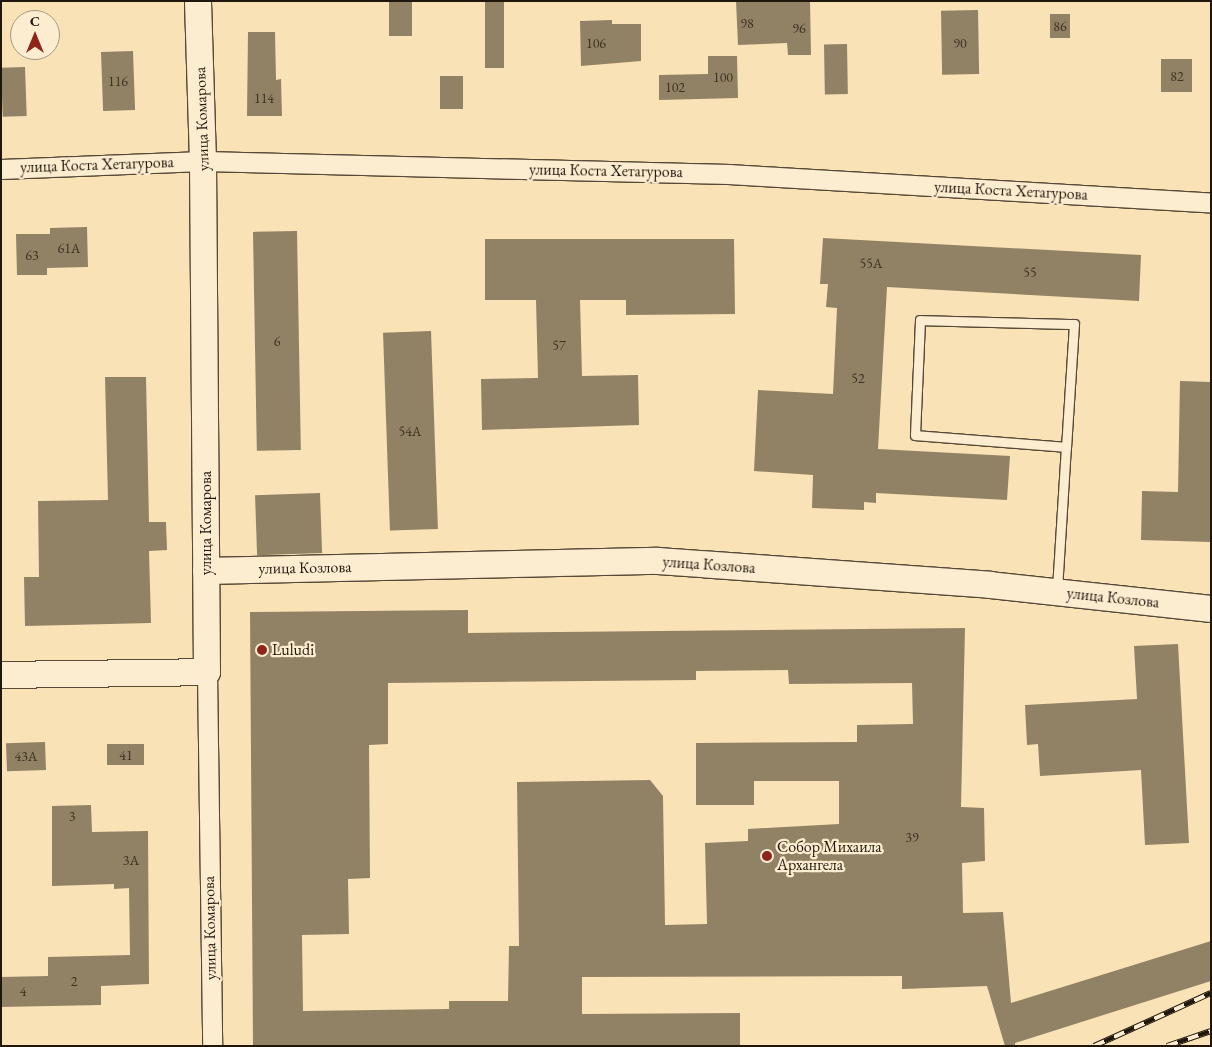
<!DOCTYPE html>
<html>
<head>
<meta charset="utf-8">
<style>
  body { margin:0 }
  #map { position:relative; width:1212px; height:1047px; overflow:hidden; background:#fae2b7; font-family:"EB Garamond",serif }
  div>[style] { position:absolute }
  .building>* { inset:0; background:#918165; transform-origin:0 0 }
  .roads { filter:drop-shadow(1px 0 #564a37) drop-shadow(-1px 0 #564a37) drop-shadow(0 1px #564a37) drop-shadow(0 -1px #564a37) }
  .lane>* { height:9px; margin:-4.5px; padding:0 4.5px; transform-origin:4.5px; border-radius:4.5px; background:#fcecd0 }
  .street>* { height:19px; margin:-9.5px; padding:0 9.5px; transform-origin:9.5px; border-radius:9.5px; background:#fcecd0 }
  .secondary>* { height:26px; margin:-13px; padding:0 13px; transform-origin:13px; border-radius:13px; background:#fcecd0 }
  .rail>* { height:5.5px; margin-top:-2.75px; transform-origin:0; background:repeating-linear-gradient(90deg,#fcecd0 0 11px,#20170c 0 22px); box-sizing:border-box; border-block:1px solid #20170c }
  .dots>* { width:14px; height:14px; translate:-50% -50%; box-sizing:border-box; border:2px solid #fcecd0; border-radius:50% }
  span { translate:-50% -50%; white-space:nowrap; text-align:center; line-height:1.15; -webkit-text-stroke:4.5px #fcecd0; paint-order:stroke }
  .number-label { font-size:14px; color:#3c3222 }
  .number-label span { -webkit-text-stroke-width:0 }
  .street-label { font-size:16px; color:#20170c }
  .poi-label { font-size:16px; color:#20170c }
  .left { translate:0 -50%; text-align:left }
  .frame { position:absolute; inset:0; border:2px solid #20170c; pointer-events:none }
  .north { position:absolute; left:10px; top:10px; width:50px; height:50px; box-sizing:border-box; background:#fcecd0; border:1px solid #a49782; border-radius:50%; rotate:0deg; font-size:14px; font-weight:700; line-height:20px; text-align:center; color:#20170c }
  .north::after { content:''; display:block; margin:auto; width:18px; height:22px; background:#8f2418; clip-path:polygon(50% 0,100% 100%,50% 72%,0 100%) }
</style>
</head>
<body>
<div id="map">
  <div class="building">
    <div style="left:389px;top:1px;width:23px;height:35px"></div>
    <div style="left:485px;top:1px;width:19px;height:67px"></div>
    <div style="clip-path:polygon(736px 1px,810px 1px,811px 55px,788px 55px,787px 43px,738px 45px)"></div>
    <div style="left:978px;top:10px;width:64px;height:37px;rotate:89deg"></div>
    <div style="left:1050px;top:14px;width:20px;height:24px"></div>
    <div style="clip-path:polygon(612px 20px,612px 24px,641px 24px,641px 61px,581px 66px,580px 21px)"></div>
    <div style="clip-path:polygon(248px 32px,275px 32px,276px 80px,281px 79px,282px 116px,247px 116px)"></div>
    <div style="left:847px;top:44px;width:50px;height:23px;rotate:89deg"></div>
    <div style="left:133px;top:51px;width:59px;height:32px;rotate:88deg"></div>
    <div style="clip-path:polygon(708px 56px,737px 56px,738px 98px,659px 100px,659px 75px,708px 74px)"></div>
    <div style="left:1192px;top:59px;width:33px;height:31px;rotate:90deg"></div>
    <div style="left:25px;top:67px;width:49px;height:24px;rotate:88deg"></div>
    <div style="left:440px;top:76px;width:23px;height:33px"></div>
    <div style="clip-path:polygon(87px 227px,88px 267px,47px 268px,47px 275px,17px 275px,16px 234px,50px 234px,50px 228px)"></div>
    <div style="left:297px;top:231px;width:219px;height:44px;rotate:89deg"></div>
    <div style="clip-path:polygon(823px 238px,1141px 255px,1139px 301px,887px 287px,878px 449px,1010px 456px,1007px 500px,876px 493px,876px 503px,864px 502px,864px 510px,812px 508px,813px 475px,754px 471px,758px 390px,833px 394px,837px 308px,826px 307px,828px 284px,820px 284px)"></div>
    <div style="clip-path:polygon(485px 239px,734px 239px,735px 314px,626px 315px,626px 300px,580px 300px,582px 376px,638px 375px,639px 425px,482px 430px,481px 379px,538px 378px,536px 300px,485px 300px)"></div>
    <div style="left:431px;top:331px;width:198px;height:48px;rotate:88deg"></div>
    <div style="clip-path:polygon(105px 377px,146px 377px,149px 522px,166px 522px,167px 550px,149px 551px,151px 623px,25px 626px,24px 577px,39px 577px,38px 501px,108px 500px)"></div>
    <div style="clip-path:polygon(1180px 381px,1211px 382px,1211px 542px,1141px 540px,1142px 491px,1178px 492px)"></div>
    <div style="left:320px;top:493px;width:60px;height:65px;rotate:88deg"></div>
    <div style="clip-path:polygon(evenodd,468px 610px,468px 633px,965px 628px,961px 807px,984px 808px,985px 861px,962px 863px,963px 913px,1003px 912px,1011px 1003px,1211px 941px,1211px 981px,1015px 1043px,1015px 1046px,1005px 1046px,987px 986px,902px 989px,902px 976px,582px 977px,582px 1014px,740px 1013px,740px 1046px,253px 1046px,250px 612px,468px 610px,788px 670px,789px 684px,912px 683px,913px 724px,857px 725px,857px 742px,696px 743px,696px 805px,754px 805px,754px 781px,839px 781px,839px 824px,748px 829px,748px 841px,705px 843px,707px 924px,665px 925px,663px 796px,650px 780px,517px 782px,519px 946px,509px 946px,508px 1001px,449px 1001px,449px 1009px,303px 1011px,302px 935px,349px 934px,348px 879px,370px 878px,369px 745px,388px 744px,388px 683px,696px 680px,696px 671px,788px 670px)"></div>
    <div style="clip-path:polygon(1178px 644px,1189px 843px,1145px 845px,1141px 770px,1040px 776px,1038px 744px,1027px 745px,1025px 705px,1137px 699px,1134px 646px)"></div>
    <div style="left:45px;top:742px;width:28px;height:39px;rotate:88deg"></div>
    <div style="left:144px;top:744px;width:21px;height:37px;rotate:90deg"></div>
    <div style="clip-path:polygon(91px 805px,92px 832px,148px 831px,149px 984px,101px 986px,101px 1005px,1px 1007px,1px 977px,48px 976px,48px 957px,130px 955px,129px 888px,114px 889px,114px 884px,52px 886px,52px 806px)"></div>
  </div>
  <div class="roads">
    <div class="lane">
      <div style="left:1057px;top:589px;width:142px;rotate:-86.4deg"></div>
      <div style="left:1066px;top:447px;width:151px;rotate:-175.5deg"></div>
      <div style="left:915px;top:435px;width:115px;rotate:-87.5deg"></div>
      <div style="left:920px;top:320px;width:154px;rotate:1.5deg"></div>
      <div style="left:1074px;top:324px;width:123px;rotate:93.7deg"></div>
    </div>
    <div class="street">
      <div style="left:1px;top:169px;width:202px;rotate:-2.3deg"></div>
      <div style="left:203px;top:161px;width:526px;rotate:1.42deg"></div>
      <div style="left:729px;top:174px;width:483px;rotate:3.4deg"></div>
      <div style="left:207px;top:672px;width:374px;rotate:89.2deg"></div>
    </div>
    <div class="secondary">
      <div style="left:206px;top:571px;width:452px;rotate:-1.3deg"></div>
      <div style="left:658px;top:561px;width:333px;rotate:4.1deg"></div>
      <div style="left:990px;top:585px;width:222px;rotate:6.2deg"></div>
      <div style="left:1px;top:675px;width:206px;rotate:-0.8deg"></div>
      <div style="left:207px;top:672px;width:511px;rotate:-90.45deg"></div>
      <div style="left:203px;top:161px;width:160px;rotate:-91.8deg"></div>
    </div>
  </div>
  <div class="rail">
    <div style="left:1094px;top:1046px;width:128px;rotate:-24.4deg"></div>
    <div style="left:1167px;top:1046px;width:46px;rotate:-18.8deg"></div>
  </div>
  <div class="dots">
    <div style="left:262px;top:650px;background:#8f2418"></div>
    <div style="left:767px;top:856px;background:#8f2418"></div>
  </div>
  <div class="number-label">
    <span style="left:747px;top:23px">98</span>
    <span style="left:1060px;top:26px">86</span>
    <span style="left:799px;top:28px">96</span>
    <span style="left:596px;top:43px">106</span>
    <span style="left:960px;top:43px">90</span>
    <span style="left:1177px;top:76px">82</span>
    <span style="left:723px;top:77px">100</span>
    <span style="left:118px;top:81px">116</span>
    <span style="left:675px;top:87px">102</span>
    <span style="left:264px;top:98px">114</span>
    <span style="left:69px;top:248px">61А</span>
    <span style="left:32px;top:255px">63</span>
    <span style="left:871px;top:263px">55А</span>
    <span style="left:1030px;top:272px">55</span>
    <span style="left:277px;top:341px">6</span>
    <span style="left:559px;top:345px">57</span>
    <span style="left:858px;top:378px">52</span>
    <span style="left:410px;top:431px">54А</span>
    <span style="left:126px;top:755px">41</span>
    <span style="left:26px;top:756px">43А</span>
    <span style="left:72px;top:816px">3</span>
    <span style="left:912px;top:837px">39</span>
    <span style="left:131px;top:860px">3А</span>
    <span style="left:74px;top:981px">2</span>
    <span style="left:23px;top:991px">4</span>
  </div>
  <div class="street-label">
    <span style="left:202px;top:119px;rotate:-92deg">улица Комарова</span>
    <span style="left:97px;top:165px;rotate:-2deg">улица Коста Хетагурова</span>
    <span style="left:606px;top:171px;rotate:1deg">улица Коста Хетагурова</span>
    <span style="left:1011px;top:191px;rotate:3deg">улица Коста Хетагурова</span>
    <span style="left:206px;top:523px;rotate:-90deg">улица Комарова</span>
    <span style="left:709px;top:565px;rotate:4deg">улица Козлова</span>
    <span style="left:305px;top:568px;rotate:-1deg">улица Козлова</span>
    <span style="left:1113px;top:598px;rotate:6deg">улица Козлова</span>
    <span style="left:210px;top:928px;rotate:-91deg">улица Комарова</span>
  </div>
  <div class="poi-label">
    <span class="left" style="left:272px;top:650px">Luludi</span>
    <span class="left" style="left:777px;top:856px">Собор Михаила<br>Архангела</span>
  </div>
  <div class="frame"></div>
  <div class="north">С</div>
</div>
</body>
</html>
